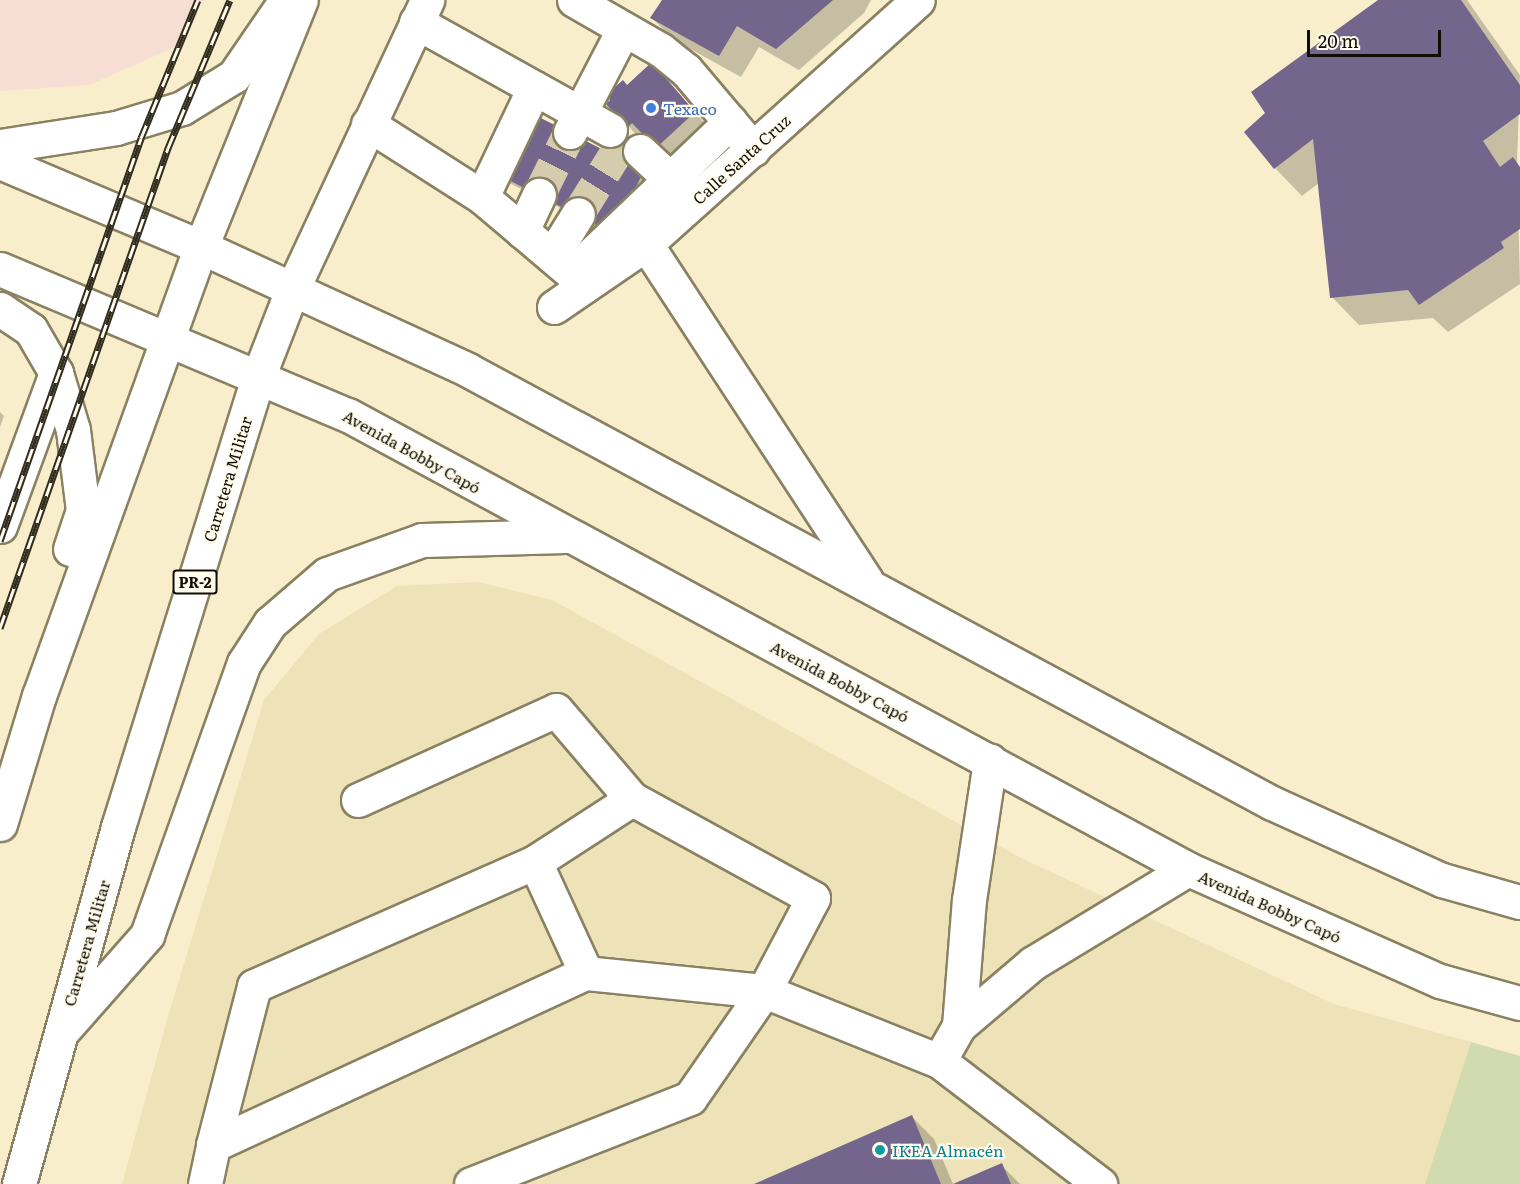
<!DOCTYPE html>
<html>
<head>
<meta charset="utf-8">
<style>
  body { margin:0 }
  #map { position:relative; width:1520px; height:1184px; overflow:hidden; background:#f8eecc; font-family:Literata,serif }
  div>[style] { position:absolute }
  .commercial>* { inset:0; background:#f7ded5 }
  .built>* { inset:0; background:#ede2b8 }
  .green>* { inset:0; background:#d2dbb0 }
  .shadow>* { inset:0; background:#0003 }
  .building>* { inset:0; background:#73658b; transform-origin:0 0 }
  .minor-tunnel>* { height:33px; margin-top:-16.5px; transform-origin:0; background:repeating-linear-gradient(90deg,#d5ccae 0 33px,transparent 0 49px) }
  .roads { filter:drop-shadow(2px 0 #898161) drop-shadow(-2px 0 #898161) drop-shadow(0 2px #898161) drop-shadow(0 -2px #898161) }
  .minor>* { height:33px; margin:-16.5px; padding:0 16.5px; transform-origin:16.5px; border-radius:16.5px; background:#fff }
  .major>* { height:33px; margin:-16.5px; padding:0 16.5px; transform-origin:16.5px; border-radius:16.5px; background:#fff }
  .rail>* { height:7px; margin-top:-3.5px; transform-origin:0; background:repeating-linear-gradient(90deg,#fffcee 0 14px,#302c1e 0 28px); box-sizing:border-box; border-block:2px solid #302c1e }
  .dots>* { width:16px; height:16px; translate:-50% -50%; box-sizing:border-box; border:3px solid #fffcee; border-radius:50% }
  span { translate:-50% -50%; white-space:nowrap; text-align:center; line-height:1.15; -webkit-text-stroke:4.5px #fffcee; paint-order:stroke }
  .shield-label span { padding:2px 4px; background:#fffcee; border:2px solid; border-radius:4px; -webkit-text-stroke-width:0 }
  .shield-label { font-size:15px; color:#100d03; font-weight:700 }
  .shop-label { font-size:16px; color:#366cbe }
  .left { translate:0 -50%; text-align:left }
  .street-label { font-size:16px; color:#100d03 }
  .culture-label { font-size:16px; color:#0d838f }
  .scale { position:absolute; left:1307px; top:30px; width:134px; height:27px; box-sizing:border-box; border:3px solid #100d03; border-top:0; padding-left:8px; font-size:18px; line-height:21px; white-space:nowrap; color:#100d03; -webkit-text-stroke:4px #fffcee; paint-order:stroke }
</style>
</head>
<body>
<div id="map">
  <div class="commercial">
    <div style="clip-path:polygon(0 0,204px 0,173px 48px,89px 85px,0 91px)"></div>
  </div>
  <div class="built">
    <div style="clip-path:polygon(478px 582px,552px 600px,1021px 858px,1334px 1004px,1471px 1042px,1425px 1184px,122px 1184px,167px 1020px,264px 700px,319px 634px,397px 586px)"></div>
  </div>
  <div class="green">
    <div style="clip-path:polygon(1471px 1042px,1520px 1056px,1520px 1184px,1425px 1184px)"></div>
  </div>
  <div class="shadow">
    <div style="clip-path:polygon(663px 0,871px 0,864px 13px,799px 70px,759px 47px,741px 77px,674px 40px,652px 18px)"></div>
    <div style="clip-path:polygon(1381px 0,1467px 0,1520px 75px,1517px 163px,1520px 284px,1448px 332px,1433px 318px,1359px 325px,1332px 297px,1319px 183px,1302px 196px,1275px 168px)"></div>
    <div style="clip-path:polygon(652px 64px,709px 128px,672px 162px,643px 142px,608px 104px)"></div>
    <div style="clip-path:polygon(532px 115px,651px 178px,622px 238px,509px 183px,502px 176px)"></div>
    <div style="clip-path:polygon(0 412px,4px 416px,0 427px)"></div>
    <div style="clip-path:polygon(912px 1117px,934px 1139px,953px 1184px,757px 1184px)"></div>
    <div style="clip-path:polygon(1001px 1165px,1020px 1184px,957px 1184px)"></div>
  </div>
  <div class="building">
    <div style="clip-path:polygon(662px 0,833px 0,776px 49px,737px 26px,719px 56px,650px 18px)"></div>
    <div style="clip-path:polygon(1378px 0,1461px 0,1520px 85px,1520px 114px,1483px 141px,1500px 167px,1513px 157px,1520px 167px,1520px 229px,1501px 242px,1504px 248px,1419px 305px,1408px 290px,1330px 298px,1313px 139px,1274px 169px,1244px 132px,1265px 113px,1251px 92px)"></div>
    <div style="clip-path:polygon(652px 62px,695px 112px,656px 148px,632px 123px,627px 128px,606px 104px,610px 100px,606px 95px,623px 80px,627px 85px)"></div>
    <div style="left:531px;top:113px;width:127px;height:70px;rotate:27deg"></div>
    <div style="clip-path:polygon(912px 1115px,941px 1184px,754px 1184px)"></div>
    <div style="clip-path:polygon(1002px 1163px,1011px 1184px,953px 1184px)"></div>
  </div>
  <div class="minor-tunnel">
    <div style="left:539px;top:195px;width:70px;rotate:-63.8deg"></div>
    <div style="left:578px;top:214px;width:87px;rotate:-58.1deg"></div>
  </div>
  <div class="roads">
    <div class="minor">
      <div style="left:574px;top:0;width:100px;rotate:29.9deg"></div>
      <div style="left:661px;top:50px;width:32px;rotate:39deg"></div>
      <div style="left:686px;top:70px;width:104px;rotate:49.7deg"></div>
      <div style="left:416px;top:22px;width:222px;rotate:29.1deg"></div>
      <div style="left:368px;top:124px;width:135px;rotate:32.6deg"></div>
      <div style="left:482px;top:197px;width:136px;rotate:40.2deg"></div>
      <div style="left:570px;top:132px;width:115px;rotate:-62.5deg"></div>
      <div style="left:640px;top:151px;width:63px;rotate:43.1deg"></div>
      <div style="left:0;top:162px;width:218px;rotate:22.9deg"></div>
      <div style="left:201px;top:247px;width:294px;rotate:24.7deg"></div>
      <div style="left:468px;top:370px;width:913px;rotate:28.31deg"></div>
      <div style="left:1272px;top:803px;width:187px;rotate:24.4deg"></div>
      <div style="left:1442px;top:880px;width:81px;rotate:15.8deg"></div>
      <div style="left:482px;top:197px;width:121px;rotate:-64.5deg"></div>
      <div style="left:522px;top:231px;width:40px;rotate:-65deg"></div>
      <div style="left:646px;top:244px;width:402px;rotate:56.8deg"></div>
      <div style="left:552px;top:256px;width:49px;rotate:-58.2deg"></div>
      <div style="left:0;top:269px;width:377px;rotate:22.8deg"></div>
      <div style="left:348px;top:415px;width:955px;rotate:28.39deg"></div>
      <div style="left:1188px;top:869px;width:276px;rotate:24deg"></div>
      <div style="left:1440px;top:981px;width:83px;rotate:15.4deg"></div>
      <div style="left:572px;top:273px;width:219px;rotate:-43.7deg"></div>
      <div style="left:554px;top:307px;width:112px;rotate:-34.4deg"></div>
      <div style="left:646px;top:244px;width:365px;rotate:-41.9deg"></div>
      <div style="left:0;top:526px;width:163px;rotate:-69.9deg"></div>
      <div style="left:358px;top:800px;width:217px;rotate:-24.4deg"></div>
      <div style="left:556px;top:710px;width:117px;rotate:49.5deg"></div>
      <div style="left:959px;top:1026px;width:126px;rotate:-85.5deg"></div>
      <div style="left:969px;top:900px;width:141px;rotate:-81.4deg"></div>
      <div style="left:939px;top:1061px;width:203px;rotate:37.4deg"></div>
      <div style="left:213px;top:1145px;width:164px;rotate:-75.5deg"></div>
      <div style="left:254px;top:986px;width:307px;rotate:-23.8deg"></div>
      <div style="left:205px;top:1184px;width:40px;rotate:-78deg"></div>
      <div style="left:213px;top:1145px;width:411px;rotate:-24.8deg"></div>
      <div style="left:586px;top:973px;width:179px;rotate:5.8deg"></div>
      <div style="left:764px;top:991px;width:105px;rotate:-62.2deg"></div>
      <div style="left:813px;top:898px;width:206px;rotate:-151.3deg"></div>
      <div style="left:632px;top:799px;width:116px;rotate:147deg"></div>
      <div style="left:535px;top:862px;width:122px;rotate:65.3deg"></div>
      <div style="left:471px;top:1184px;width:235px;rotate:-21.4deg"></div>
      <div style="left:690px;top:1098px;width:130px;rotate:-55.3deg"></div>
      <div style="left:764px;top:991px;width:188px;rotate:21.8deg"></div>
      <div style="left:939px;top:1061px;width:40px;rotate:-60.3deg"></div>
      <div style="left:959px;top:1026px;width:97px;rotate:-40.4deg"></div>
      <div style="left:1033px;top:963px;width:181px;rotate:-31.2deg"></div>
    </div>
    <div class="major">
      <div style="left:0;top:146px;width:117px;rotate:-8.8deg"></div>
      <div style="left:116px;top:128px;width:69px;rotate:-16.9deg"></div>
      <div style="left:182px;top:108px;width:61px;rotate:-31.6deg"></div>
      <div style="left:234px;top:76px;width:92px;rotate:-55.6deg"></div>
      <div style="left:0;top:309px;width:37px;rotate:34deg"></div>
      <div style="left:31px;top:330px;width:50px;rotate:59.8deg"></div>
      <div style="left:56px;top:373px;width:59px;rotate:73.4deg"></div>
      <div style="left:73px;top:430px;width:81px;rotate:82.9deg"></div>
      <div style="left:83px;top:510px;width:41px;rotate:108.4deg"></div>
      <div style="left:0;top:824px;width:134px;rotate:-73.1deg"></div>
      <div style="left:39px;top:696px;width:477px;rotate:-70.2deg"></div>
      <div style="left:201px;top:247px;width:266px;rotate:-68deg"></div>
      <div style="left:66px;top:1027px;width:123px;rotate:-48.6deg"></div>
      <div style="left:147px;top:935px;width:289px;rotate:-70.4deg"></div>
      <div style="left:244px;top:663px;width:48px;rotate:-57deg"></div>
      <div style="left:270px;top:623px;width:75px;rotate:-40.7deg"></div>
      <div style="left:327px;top:574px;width:101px;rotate:-19.7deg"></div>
      <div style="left:422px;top:540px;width:144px;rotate:-1.6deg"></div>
      <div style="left:19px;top:1184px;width:370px;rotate:-74.5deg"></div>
      <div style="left:118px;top:827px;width:473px;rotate:-72.7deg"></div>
      <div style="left:259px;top:375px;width:91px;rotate:-68.8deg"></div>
      <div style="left:292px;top:290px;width:320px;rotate:-65deg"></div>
    </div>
  </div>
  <div class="rail">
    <div style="left:0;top:541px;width:427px;rotate:-70.7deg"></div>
    <div style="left:141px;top:138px;width:149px;rotate:-67.6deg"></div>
    <div style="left:0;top:628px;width:509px;rotate:-70.71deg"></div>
    <div style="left:168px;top:148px;width:160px;rotate:-67.3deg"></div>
  </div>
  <div class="dots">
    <div style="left:651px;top:108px;background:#3f7fe0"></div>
    <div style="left:880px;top:1150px;background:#0f9aa8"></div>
  </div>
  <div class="shield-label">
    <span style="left:195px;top:582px">PR-2</span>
  </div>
  <div class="shop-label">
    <span class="left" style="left:663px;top:108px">Texaco</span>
  </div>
  <div class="street-label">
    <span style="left:741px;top:159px;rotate:-42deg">Calle Santa Cruz</span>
    <span style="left:412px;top:451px;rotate:29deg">Avenida Bobby Capó</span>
    <span style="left:227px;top:479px;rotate:-73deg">Carretera Militar</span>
    <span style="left:840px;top:681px;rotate:28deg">Avenida Bobby Capó</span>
    <span style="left:1270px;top:906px;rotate:24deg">Avenida Bobby Capó</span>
    <span style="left:86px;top:943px;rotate:-74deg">Carretera Militar</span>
  </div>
  <div class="culture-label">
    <span class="left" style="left:892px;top:1150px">IKEA Almacén</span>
  </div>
  <div class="scale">20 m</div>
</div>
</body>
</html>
